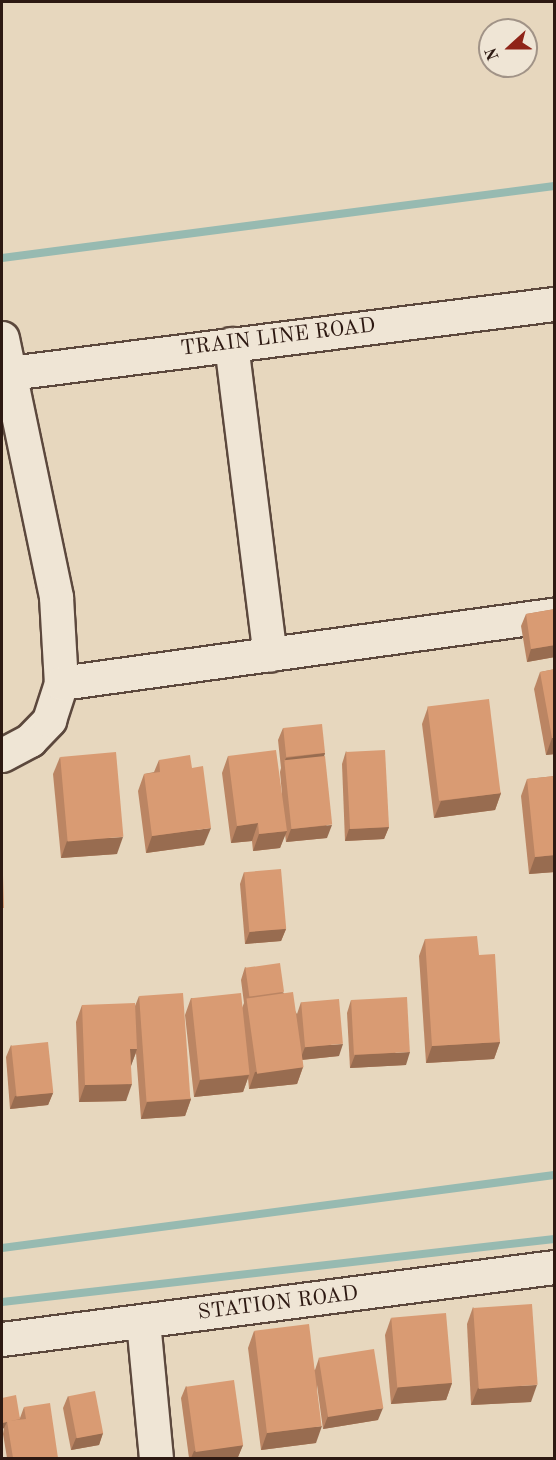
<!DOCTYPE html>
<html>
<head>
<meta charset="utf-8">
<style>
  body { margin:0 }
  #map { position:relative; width:556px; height:1460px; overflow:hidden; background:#e7d7be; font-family:"Old Standard TT",serif }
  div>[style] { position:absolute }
  .stream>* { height:8px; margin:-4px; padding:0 4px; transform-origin:4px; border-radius:4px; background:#97bab1 }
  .roads { filter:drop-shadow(2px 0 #5c483d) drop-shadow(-2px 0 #5c483d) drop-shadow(0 2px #5c483d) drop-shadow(0 -2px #5c483d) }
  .minor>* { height:33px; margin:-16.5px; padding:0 16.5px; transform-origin:16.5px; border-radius:16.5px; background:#efe5d5 }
  .wall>* { inset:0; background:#bb8563 }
  .shaded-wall>* { inset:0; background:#986c50 }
  .building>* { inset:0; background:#d99b73; transform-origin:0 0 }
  span { translate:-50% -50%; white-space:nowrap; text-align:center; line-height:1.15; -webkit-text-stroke:4.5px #efe5d5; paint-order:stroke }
  .street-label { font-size:21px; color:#2d1912 }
  .frame { position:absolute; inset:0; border:3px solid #2d1912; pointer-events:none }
  .north { position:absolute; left:478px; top:18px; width:60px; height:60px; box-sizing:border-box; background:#efe5d5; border:2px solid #a19387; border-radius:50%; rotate:249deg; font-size:16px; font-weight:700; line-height:24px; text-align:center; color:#2d1912 }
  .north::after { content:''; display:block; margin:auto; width:21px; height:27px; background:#8f2418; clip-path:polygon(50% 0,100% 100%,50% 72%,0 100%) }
</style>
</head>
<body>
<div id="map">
  <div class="stream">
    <div style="left:2px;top:258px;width:557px;rotate:-7.43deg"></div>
    <div style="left:2px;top:1248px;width:557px;rotate:-7.53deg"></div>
    <div style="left:2px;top:1302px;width:556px;rotate:-6.51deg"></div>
  </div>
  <div class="roads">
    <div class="minor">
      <div style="left:2px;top:338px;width:265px;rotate:78.2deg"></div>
      <div style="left:56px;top:597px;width:86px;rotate:86.7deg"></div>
      <div style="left:231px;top:344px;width:313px;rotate:82.9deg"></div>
      <div style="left:2px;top:374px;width:556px;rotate:-7.23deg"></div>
      <div style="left:2px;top:755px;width:32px;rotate:-28deg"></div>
      <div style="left:30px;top:740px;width:28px;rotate:-46deg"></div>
      <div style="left:49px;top:720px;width:39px;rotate:-72deg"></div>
      <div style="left:61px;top:683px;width:498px;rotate:-7.9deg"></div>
      <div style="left:143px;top:1321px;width:138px;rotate:84.6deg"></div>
      <div style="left:2px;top:1339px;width:557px;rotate:-7.43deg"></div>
    </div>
  </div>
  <div class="wall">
    <div style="clip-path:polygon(555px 609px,555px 657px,527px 662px,521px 626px,526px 614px)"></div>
    <div style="clip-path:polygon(555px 669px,555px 754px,546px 755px,534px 689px,540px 672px)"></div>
    <div style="clip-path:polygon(428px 707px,501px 793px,495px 810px,434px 818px,422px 724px)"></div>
    <div style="clip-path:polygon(283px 728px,325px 753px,324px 756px,327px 838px,286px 842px,285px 834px,280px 848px,253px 851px,252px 841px,231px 843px,222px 773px,228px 756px,282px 794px,280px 772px,281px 768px,278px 740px)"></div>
    <div style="clip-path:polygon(346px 751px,389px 827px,384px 839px,345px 841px,342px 764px)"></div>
    <div style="clip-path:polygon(60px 757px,117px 854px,61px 858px,53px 774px)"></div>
    <div style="clip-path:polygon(159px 760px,204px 845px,146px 853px,138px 791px,144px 774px,154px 772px)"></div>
    <div style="clip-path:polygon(555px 776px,555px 872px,529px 874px,521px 796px,527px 779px)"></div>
    <div style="clip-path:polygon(244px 872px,286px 929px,281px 941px,245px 944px,240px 884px)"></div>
    <div style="clip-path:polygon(425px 939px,479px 955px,500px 1042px,494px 1059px,426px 1063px,419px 956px)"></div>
    <div style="clip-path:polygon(245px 967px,284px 993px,297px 1014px,301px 1002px,339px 1056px,302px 1060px,303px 1067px,297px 1084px,249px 1089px,248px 1078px,243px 1092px,194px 1097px,185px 1015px,191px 998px,242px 1008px,244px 1003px,241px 980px)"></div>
    <div style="clip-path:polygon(139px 996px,191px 1099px,185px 1116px,141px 1119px,136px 1053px,131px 1065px,126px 1101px,79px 1102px,76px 1022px,82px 1005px,135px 1006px)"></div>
    <div style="clip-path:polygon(351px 1000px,406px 1065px,350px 1068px,347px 1013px)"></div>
    <div style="clip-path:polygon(11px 1045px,53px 1093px,48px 1105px,10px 1109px,6px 1057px)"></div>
    <div style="clip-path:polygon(473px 1307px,531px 1402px,471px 1405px,467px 1324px)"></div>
    <div style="clip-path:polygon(391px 1318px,452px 1383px,446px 1400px,391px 1404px,385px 1335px)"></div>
    <div style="clip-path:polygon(254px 1331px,315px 1370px,319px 1358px,378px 1420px,323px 1429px,317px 1385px,316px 1443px,261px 1450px,248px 1348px)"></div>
    <div style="clip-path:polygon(186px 1386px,243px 1445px,238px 1457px,225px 1458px,189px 1458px,181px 1398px)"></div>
    <div style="clip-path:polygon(68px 1396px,103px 1433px,99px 1445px,71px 1450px,63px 1408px)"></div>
    <div style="clip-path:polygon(2px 1398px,20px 1418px,24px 1407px,58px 1458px,7px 1458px,3px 1434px,4px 1428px,2px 1429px)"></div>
  </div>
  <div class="shaded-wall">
    <div style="clip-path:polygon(555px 645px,555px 657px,527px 662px,531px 649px)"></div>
    <div style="clip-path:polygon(552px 738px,555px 738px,555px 754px,546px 755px)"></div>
    <div style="clip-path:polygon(325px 753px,321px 766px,284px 762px,286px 758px)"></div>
    <div style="clip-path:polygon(501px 793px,495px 810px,434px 818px,441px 801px)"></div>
    <div style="clip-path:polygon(258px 823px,252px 841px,231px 843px,237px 826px)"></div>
    <div style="clip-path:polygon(332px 825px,327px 838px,286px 842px,291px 829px)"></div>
    <div style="clip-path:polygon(389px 827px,384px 839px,345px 841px,349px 829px)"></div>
    <div style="clip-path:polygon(211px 828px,204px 845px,146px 853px,152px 836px)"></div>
    <div style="clip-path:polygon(287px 831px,280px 848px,253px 851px,259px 834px)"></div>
    <div style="clip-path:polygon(123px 837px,117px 854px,61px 858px,67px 841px)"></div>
    <div style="clip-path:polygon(555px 855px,555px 872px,529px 874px,535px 857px)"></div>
    <div style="clip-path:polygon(286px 929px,281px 941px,245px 944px,250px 931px)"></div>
    <div style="clip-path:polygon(500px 1042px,494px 1059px,426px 1063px,432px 1046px)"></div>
    <div style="clip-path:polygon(343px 1044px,339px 1056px,300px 1060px,305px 1047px)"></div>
    <div style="clip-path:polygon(130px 1049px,137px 1049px,131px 1066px)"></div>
    <div style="clip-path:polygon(410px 1052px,406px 1065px,350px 1068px,355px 1055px)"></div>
    <div style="clip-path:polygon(303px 1067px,297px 1084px,249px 1089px,255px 1072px)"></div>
    <div style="clip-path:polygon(249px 1075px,243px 1092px,194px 1097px,200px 1080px)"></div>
    <div style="clip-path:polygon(132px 1084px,126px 1101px,79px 1102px,85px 1085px)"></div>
    <div style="clip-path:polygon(53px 1093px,48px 1105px,10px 1109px,15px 1096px)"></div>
    <div style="clip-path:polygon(191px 1099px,185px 1116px,141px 1119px,147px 1102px)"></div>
    <div style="clip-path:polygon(452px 1383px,446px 1400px,391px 1404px,398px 1387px)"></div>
    <div style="clip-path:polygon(537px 1385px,531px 1402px,471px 1405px,478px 1388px)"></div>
    <div style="clip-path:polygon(383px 1408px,378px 1420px,323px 1429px,328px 1416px)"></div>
    <div style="clip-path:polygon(7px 1422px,4px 1428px,2px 1429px,2px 1423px)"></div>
    <div style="clip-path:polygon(322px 1426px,316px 1443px,261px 1450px,267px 1433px)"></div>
    <div style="clip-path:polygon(103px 1433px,99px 1445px,71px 1450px,76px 1438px)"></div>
    <div style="clip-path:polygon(243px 1445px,238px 1457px,225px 1458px,191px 1458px,194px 1451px)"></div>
  </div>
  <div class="building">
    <div style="clip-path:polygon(555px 609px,555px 645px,531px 649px,526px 614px)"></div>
    <div style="clip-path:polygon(555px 669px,555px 738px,552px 738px,540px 672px)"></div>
    <div style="left:489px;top:699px;width:95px;height:62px;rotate:83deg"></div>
    <div style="left:322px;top:724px;width:29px;height:39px;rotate:84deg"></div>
    <div style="clip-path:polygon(276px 750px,287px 831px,259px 834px,258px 823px,237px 826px,228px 756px)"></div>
    <div style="left:385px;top:750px;width:77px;height:39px;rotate:87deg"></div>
    <div style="left:116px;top:752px;width:85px;height:56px;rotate:85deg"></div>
    <div style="clip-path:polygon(190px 755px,192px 768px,203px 766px,211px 828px,152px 836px,144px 774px,160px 772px,159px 760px)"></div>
    <div style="left:325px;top:756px;width:69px;height:41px;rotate:84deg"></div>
    <div style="clip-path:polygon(555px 776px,555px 855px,535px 857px,527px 779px)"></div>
    <div style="clip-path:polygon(2px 844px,4px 908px,2px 908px)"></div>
    <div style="left:281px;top:869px;width:60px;height:37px;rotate:85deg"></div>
    <div style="clip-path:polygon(477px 936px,479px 955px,495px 954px,500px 1042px,432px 1046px,425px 939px)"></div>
    <div style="left:280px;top:963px;width:29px;height:35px;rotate:82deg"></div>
    <div style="left:293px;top:992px;width:76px;height:47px;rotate:82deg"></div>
    <div style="left:183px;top:993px;width:106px;height:44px;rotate:86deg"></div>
    <div style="left:241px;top:993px;width:82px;height:50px;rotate:84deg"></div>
    <div style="left:407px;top:997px;width:55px;height:56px;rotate:87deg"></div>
    <div style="left:339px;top:999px;width:45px;height:38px;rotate:85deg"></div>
    <div style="clip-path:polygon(135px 1003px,137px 1049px,130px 1049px,132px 1084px,85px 1085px,82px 1005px)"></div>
    <div style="left:48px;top:1042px;width:51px;height:37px;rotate:84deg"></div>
    <div style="left:532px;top:1304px;width:81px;height:59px;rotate:86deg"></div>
    <div style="left:446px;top:1313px;width:70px;height:55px;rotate:85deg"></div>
    <div style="left:309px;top:1324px;width:103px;height:55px;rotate:83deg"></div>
    <div style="left:374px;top:1349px;width:60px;height:56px;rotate:81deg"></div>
    <div style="left:234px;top:1380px;width:66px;height:48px;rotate:82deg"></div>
    <div style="left:95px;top:1391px;width:43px;height:27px;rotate:79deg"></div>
    <div style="clip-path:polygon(16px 1395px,20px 1419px,2px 1423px,2px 1398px)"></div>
    <div style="clip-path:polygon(50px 1403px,58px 1458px,13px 1458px,7px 1421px,26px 1419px,24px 1407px)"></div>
  </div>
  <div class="street-label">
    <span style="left:278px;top:338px;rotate:-7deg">TRAIN LINE ROAD</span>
    <span style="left:278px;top:1304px;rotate:-7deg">STATION ROAD</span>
  </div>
  <div class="frame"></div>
  <div class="north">N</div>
</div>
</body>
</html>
